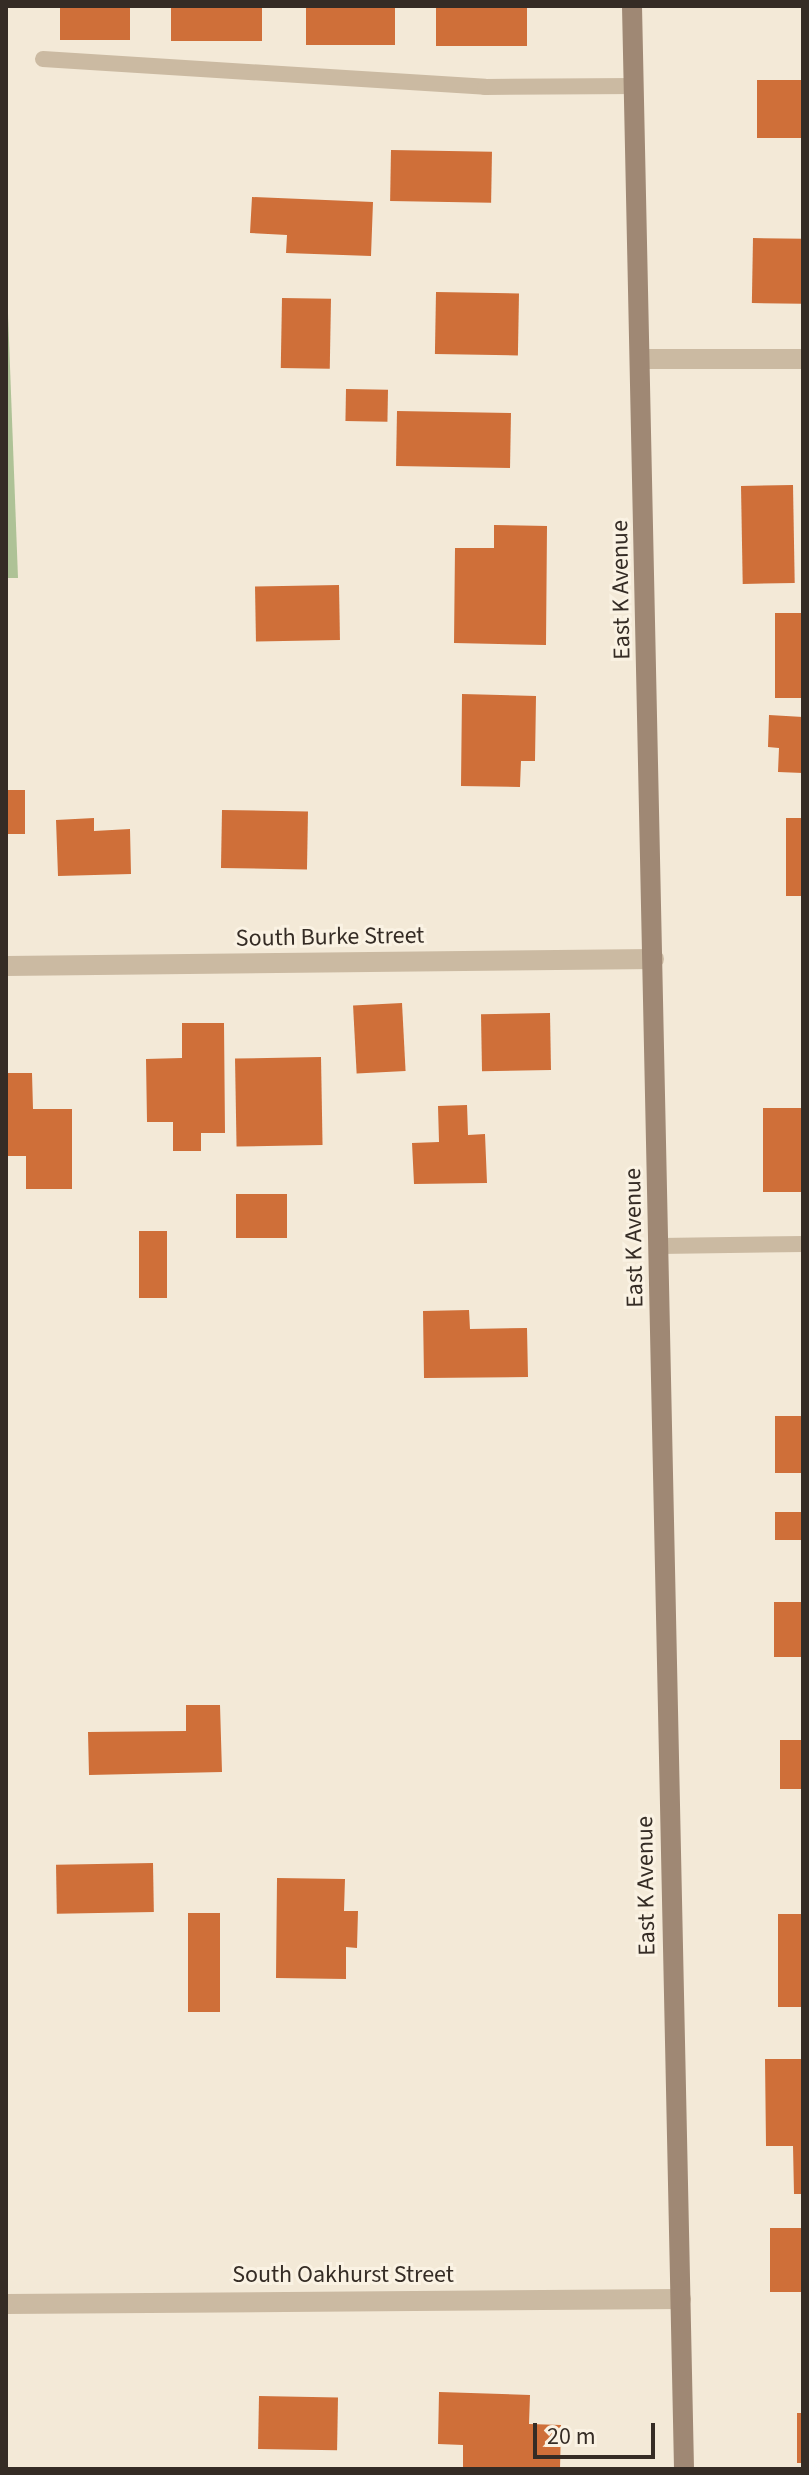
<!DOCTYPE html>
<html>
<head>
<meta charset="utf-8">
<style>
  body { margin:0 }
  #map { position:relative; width:809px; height:2475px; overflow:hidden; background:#f3e9d7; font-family:"Source Sans 3",sans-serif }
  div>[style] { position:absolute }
  .green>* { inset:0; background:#aec296 }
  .building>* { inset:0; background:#cf6f39; transform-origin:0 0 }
  .lane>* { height:16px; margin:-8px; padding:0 8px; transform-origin:8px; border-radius:8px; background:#cbbaa2 }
  .street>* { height:20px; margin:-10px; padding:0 10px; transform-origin:10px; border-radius:10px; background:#cbbaa2 }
  .secondary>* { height:20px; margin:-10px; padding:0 10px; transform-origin:10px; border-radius:10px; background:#9f8874 }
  span { translate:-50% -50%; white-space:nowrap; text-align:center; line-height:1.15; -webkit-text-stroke:6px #faf2e3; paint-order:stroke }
  .street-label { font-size:24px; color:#352c25 }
  .frame { position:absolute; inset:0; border:8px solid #352c25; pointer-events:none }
  .scale { position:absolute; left:533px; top:2423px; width:122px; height:36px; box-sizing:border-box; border:4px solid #352c25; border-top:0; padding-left:10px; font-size:24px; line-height:28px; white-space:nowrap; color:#352c25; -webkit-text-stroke:6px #faf2e3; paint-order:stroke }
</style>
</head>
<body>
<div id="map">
  <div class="green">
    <div style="clip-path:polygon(6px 261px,18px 578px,6px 578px)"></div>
  </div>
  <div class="building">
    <div style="left:60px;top:6px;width:70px;height:34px"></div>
    <div style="left:171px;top:6px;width:91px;height:35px"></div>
    <div style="left:306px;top:6px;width:89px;height:39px"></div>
    <div style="left:436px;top:6px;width:91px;height:40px"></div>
    <div style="left:757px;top:80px;width:46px;height:58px"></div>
    <div style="left:391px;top:150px;width:101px;height:51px;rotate:1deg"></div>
    <div style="clip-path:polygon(252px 197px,373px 202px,371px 256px,286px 253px,287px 235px,250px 233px)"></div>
    <div style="left:753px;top:238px;width:50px;height:65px;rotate:1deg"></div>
    <div style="left:436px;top:292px;width:83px;height:62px;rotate:1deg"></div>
    <div style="left:282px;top:298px;width:49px;height:70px;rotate:1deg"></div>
    <div style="left:346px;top:389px;width:42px;height:32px;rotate:1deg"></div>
    <div style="left:397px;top:411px;width:114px;height:55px;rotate:1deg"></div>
    <div style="left:793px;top:485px;width:98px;height:52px;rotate:89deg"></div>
    <div style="clip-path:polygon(494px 525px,547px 526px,546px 645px,454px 643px,455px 548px,494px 548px)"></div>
    <div style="left:339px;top:585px;width:55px;height:84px;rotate:89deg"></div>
    <div style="left:775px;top:613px;width:28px;height:85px"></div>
    <div style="clip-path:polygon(462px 694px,536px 696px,535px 761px,521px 761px,520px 787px,461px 786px)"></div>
    <div style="clip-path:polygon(769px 715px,803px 717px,803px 773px,778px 772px,779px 748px,768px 747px)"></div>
    <div style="left:6px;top:790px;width:19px;height:44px"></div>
    <div style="left:222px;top:810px;width:86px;height:58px;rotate:1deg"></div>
    <div style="clip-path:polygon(94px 818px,94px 831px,130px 829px,131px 874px,58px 876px,56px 820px)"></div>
    <div style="left:786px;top:818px;width:17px;height:78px"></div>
    <div style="left:402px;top:1003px;width:68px;height:49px;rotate:87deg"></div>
    <div style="left:550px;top:1013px;width:57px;height:69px;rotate:89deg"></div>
    <div style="clip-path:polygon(182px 1023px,224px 1023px,225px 1133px,201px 1133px,201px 1151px,173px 1151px,173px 1122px,147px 1122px,146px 1059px,182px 1058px)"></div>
    <div style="left:321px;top:1057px;width:88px;height:86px;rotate:89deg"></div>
    <div style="clip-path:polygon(6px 1073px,32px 1073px,33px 1109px,72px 1109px,72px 1189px,26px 1189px,26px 1156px,6px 1156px)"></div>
    <div style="clip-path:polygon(467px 1105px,468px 1135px,485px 1134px,487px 1183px,414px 1184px,412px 1143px,439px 1142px,438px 1106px)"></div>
    <div style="left:763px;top:1108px;width:40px;height:84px"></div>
    <div style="left:236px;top:1194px;width:51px;height:44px"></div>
    <div style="left:139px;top:1231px;width:28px;height:67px"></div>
    <div style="clip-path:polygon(469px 1310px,470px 1329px,527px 1328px,528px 1377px,424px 1378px,423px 1311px)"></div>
    <div style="left:775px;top:1416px;width:28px;height:57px"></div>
    <div style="left:775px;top:1512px;width:28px;height:28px"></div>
    <div style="left:803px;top:1602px;width:55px;height:29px;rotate:90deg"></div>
    <div style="clip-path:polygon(186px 1705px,220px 1705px,222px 1772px,89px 1775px,88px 1732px,186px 1731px)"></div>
    <div style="left:803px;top:1740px;width:49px;height:23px;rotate:90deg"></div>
    <div style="left:153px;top:1863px;width:49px;height:97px;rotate:89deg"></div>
    <div style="clip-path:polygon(277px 1878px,345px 1879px,344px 1911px,358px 1911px,357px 1948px,346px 1947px,346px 1979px,276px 1978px)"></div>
    <div style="left:188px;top:1913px;width:32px;height:99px"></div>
    <div style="left:778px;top:1914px;width:25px;height:93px"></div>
    <div style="clip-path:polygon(765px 2059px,803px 2059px,803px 2194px,794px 2194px,793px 2146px,766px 2146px)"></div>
    <div style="left:803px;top:2228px;width:64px;height:33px;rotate:90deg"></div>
    <div style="clip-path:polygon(439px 2392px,530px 2395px,529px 2424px,561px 2425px,560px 2469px,463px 2469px,463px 2445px,438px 2444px)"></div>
    <div style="left:259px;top:2396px;width:79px;height:53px;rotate:1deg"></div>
    <div style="left:797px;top:2413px;width:6px;height:50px"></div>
  </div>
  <div class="lane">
    <div style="left:43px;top:59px;width:443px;rotate:3.6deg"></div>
    <div style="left:485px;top:87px;width:150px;rotate:-0.4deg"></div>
    <div style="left:660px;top:1246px;width:143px;rotate:-0.8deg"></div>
  </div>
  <div class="street">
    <div style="left:643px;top:359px;width:160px"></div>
    <div style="left:6px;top:966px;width:648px;rotate:-0.62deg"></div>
    <div style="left:6px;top:2304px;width:675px;rotate:-0.42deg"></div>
  </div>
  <div class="secondary">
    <div style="left:632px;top:6px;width:2464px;rotate:88.79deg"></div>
  </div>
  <div class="street-label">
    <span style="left:621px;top:590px;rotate:-91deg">East K Avenue</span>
    <span style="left:330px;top:937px;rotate:-1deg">South Burke Street</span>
    <span style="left:634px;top:1238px;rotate:-91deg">East K Avenue</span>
    <span style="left:646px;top:1886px;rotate:-91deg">East K Avenue</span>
    <span style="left:343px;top:2275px">South Oakhurst Street</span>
  </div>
  <div class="frame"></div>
  <div class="scale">20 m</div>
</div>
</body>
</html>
